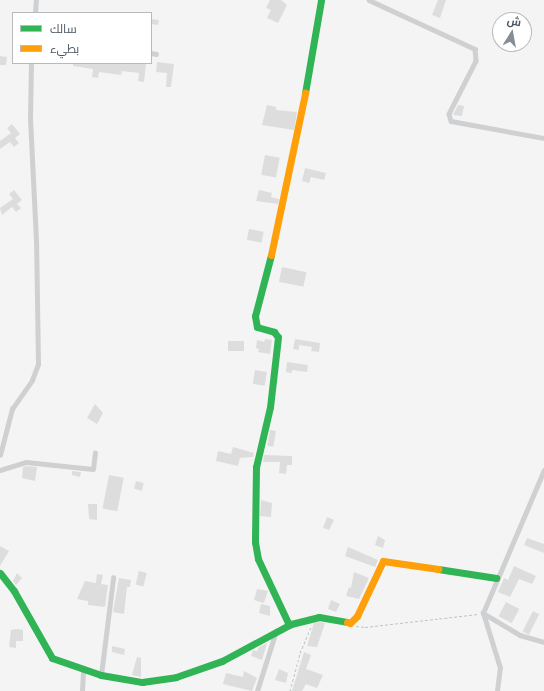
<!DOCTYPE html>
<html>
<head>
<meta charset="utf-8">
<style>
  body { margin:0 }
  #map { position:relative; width:544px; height:691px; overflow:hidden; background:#f4f4f4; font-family:"Noto Sans",Cairo,sans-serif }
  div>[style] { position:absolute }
  .building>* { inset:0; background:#ddddde; transform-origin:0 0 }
  .path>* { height:1px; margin-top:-0.5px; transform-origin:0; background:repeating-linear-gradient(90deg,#bcc7c4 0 3px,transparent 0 5px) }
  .street>* { height:4.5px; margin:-2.25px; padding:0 2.25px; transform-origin:2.25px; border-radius:2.25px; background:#ced0d2 }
  .fast>* { height:7px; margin:-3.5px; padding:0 3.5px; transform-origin:3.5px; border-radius:3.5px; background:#30b455 }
  .slow>* { height:7px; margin:-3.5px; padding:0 3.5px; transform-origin:3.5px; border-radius:3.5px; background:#ff9f0a }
  span { translate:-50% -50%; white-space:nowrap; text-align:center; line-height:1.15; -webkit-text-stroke:3px #fff; paint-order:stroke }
  .legend { position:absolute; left:12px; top:12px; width:140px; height:52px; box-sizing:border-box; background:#fff; border:1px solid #b7bbc0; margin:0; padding:5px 7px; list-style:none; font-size:12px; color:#4a5661 }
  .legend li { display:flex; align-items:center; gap:8px; height:20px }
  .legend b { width:20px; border:1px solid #b7bbc0 }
  .north { position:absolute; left:492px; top:12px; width:40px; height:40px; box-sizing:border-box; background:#fff; border:1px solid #b7bbc0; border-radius:50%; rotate:11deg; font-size:11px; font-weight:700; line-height:16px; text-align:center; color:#4a5661 }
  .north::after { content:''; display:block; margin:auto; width:14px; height:18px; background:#868d94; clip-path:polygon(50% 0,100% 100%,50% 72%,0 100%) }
</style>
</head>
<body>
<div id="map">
  <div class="building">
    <div style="clip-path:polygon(270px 0,281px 0,287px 5px,278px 23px,267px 18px,271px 10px,266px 8px)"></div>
    <div style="clip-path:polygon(438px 0,446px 0,440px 18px,432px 15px)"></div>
    <div style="clip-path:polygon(151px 19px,159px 20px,158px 25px,151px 24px)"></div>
    <div style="clip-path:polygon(0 56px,7px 57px,6px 65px,0 65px)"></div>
    <div style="clip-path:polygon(157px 62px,174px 64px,171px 87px,166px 87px,167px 73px,156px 72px)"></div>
    <div style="clip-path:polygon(73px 63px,139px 63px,146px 64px,144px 82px,138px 81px,139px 73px,122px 71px,121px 75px,99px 72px,98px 78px,92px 77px,93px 69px,73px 66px)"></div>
    <div style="clip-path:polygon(267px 105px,276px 107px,276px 110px,297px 112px,294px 130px,262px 125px)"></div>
    <div style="clip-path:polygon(458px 105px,464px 106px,462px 116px,453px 115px)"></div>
    <div style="clip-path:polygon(12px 124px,20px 134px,15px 138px,19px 143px,14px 147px,10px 142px,0 149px,0 141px,11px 133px,7px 128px)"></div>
    <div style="left:265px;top:155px;width:15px;height:20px;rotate:11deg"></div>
    <div style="clip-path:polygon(305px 168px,326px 173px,324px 180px,311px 177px,309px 183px,302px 181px)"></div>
    <div style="clip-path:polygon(14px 190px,22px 200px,17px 204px,21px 208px,16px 212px,12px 207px,2px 215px,0 208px,13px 199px,9px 194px)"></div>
    <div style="clip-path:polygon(259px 190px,272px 193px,271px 197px,279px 199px,278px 204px,256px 201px)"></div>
    <div style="left:249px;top:229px;width:15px;height:11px;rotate:11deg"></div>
    <div style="left:282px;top:267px;width:25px;height:15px;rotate:12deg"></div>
    <div style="clip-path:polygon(265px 339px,272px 340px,270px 354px,258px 352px,259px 349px,256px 348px,257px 340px,264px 342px)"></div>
    <div style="clip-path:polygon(295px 339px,320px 343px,319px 352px,311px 351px,312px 347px,299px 345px,299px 350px,293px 349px)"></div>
    <div style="left:228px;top:341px;width:16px;height:10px"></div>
    <div style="clip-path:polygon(287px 362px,308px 365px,307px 372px,292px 370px,292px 373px,286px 372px)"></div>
    <div style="left:255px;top:370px;width:12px;height:14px;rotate:9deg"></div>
    <div style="clip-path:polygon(95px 404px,103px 413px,97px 424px,87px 418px)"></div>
    <div style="left:270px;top:430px;width:6px;height:16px;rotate:9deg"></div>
    <div style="clip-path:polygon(233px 447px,254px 453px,253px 457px,240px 458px,238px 466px,216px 461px,218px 451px,231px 454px)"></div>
    <div style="clip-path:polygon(264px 455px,292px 456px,292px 465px,287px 465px,286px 474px,279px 473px,280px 462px,263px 462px)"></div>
    <div style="clip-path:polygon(26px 466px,37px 467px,35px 481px,22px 478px,23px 467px)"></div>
    <div style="clip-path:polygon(72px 471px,81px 472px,80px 477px,72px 475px)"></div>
    <div style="left:109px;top:475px;width:15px;height:34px;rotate:11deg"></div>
    <div style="left:136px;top:481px;width:8px;height:8px;rotate:14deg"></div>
    <div style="clip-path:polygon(261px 500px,272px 503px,271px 517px,260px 516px)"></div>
    <div style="clip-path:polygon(88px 504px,97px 504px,97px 520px,89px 519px)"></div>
    <div style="clip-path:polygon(327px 517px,334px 520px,329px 530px,323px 528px)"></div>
    <div style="clip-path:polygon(378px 536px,385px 540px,383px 548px,375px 545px)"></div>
    <div style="clip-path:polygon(527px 538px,544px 544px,544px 553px,524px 545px)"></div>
    <div style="clip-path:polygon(0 546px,9px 551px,0 566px)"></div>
    <div style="clip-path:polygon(348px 547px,378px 560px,375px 567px,345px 556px)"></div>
    <div style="clip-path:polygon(514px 566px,536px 576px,532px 584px,519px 579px,510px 597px,498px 592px,504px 578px,508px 580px)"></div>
    <div style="left:139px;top:571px;width:8px;height:14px;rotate:14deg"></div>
    <div style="clip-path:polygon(354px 572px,369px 578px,359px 599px,346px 596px,349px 587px,351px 588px)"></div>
    <div style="clip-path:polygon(17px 573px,22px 578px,16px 585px,13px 581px)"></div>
    <div style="clip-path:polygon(97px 574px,103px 575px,101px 584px,108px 585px,105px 607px,88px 605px,88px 601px,77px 599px,85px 581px,96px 583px)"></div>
    <div style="clip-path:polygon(119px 578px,131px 580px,130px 587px,127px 587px,124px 614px,113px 612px)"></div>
    <div style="clip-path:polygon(257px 589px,268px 591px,264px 603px,254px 600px)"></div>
    <div style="clip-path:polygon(331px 600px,340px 604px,336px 612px,328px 609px)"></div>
    <div style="left:506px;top:602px;width:15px;height:16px;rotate:28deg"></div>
    <div style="clip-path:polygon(261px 604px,270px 606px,270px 616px,259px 613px)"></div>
    <div style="left:533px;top:611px;width:7px;height:23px;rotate:27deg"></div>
    <div style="clip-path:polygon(319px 622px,325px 623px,317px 647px,307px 646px,314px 623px)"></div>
    <div style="clip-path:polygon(17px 629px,23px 630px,23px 641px,16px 641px,16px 648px,9px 647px,11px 630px)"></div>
    <div style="clip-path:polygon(267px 643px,262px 660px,251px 656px,253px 650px,257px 651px,259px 647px)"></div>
    <div style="clip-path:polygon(112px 646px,125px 649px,124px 655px,112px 652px)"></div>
    <div style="clip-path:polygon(304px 652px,311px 655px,306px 669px,323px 675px,317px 688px,306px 684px,302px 691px,292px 691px)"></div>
    <div style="clip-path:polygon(137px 657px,141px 658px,141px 677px,132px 675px)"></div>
    <div style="clip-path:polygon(279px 669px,288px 673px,286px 683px,275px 680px)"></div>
    <div style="clip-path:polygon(244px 671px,257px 678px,252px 691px,223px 684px,226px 673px,243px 677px)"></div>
  </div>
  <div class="path">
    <div style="left:356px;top:626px;width:9px;rotate:6deg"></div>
    <div style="left:365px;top:627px;width:114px;rotate:-6.6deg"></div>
    <div style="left:290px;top:691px;width:39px;rotate:-75deg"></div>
    <div style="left:300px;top:653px;width:30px;rotate:-67deg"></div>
  </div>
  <div class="street">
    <div style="left:369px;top:0;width:117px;rotate:24.8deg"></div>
    <div style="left:475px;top:49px;width:12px;rotate:85deg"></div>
    <div style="left:476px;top:61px;width:59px;rotate:117deg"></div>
    <div style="left:449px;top:114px;width:7px;rotate:74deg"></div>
    <div style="left:451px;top:121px;width:95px;rotate:10.4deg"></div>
    <div style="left:35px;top:13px;width:13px;rotate:-86deg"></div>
    <div style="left:151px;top:53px;width:5px;rotate:11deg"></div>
    <div style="left:0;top:455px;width:48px;rotate:-75.4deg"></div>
    <div style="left:12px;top:409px;width:35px;rotate:-55deg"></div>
    <div style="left:32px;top:380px;width:17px;rotate:-69deg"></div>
    <div style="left:38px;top:364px;width:123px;rotate:-90.9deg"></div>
    <div style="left:36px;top:241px;width:122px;rotate:-92.8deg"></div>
    <div style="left:30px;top:119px;width:56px;rotate:-89deg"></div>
    <div style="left:0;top:470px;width:27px;rotate:-17deg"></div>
    <div style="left:26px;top:462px;width:67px;rotate:6deg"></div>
    <div style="left:93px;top:469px;width:16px;rotate:-83deg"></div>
    <div style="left:483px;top:613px;width:43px;rotate:30.7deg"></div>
    <div style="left:520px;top:635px;width:25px;rotate:16deg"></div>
    <div style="left:101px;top:675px;width:98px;rotate:-82.9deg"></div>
    <div style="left:82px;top:691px;width:21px;rotate:-87deg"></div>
    <div style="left:257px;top:691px;width:63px;rotate:-72.4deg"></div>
    <div style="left:497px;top:691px;width:23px;rotate:-83deg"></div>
    <div style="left:500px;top:668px;width:58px;rotate:-107.2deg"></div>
    <div style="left:483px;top:613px;width:155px;rotate:-66.9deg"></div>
  </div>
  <div class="fast">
    <div style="left:305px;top:93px;width:94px;rotate:-80.2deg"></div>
    <div style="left:271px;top:255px;width:63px;rotate:104.7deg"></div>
    <div style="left:255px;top:316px;width:11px;rotate:80deg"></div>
    <div style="left:257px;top:327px;width:18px;rotate:16deg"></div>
    <div style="left:274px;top:332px;width:6px;rotate:51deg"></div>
    <div style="left:278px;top:337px;width:70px;rotate:96.5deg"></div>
    <div style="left:270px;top:407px;width:62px;rotate:103.1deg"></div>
    <div style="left:256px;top:467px;width:75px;rotate:90.8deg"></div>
    <div style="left:255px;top:542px;width:17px;rotate:80deg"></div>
    <div style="left:258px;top:559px;width:73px;rotate:64.8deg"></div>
    <div style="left:438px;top:569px;width:59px;rotate:8.8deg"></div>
    <div style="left:0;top:573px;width:23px;rotate:52deg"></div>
    <div style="left:14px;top:591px;width:77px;rotate:60.4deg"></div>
    <div style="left:52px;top:658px;width:52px;rotate:19.1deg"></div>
    <div style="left:101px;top:675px;width:42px;rotate:9.7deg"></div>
    <div style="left:142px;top:682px;width:34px;rotate:-8deg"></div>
    <div style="left:176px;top:677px;width:49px;rotate:-19.2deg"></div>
    <div style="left:222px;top:661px;width:78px;rotate:-28.2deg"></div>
    <div style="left:291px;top:624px;width:29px;rotate:-14deg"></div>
    <div style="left:319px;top:617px;width:28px;rotate:10deg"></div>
  </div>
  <div class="slow">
    <div style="left:271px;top:255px;width:166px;rotate:-78.1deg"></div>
    <div style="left:347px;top:622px;width:3px;rotate:18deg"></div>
    <div style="left:350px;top:623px;width:10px;rotate:-45deg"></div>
    <div style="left:357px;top:616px;width:61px;rotate:-64.7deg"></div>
    <div style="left:383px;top:561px;width:56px;rotate:8.3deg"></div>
  </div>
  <ul class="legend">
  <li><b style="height:5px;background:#30b455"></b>سالك</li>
  <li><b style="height:5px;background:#ff9f0a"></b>بطيء</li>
  </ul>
  <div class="north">ش</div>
</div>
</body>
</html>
